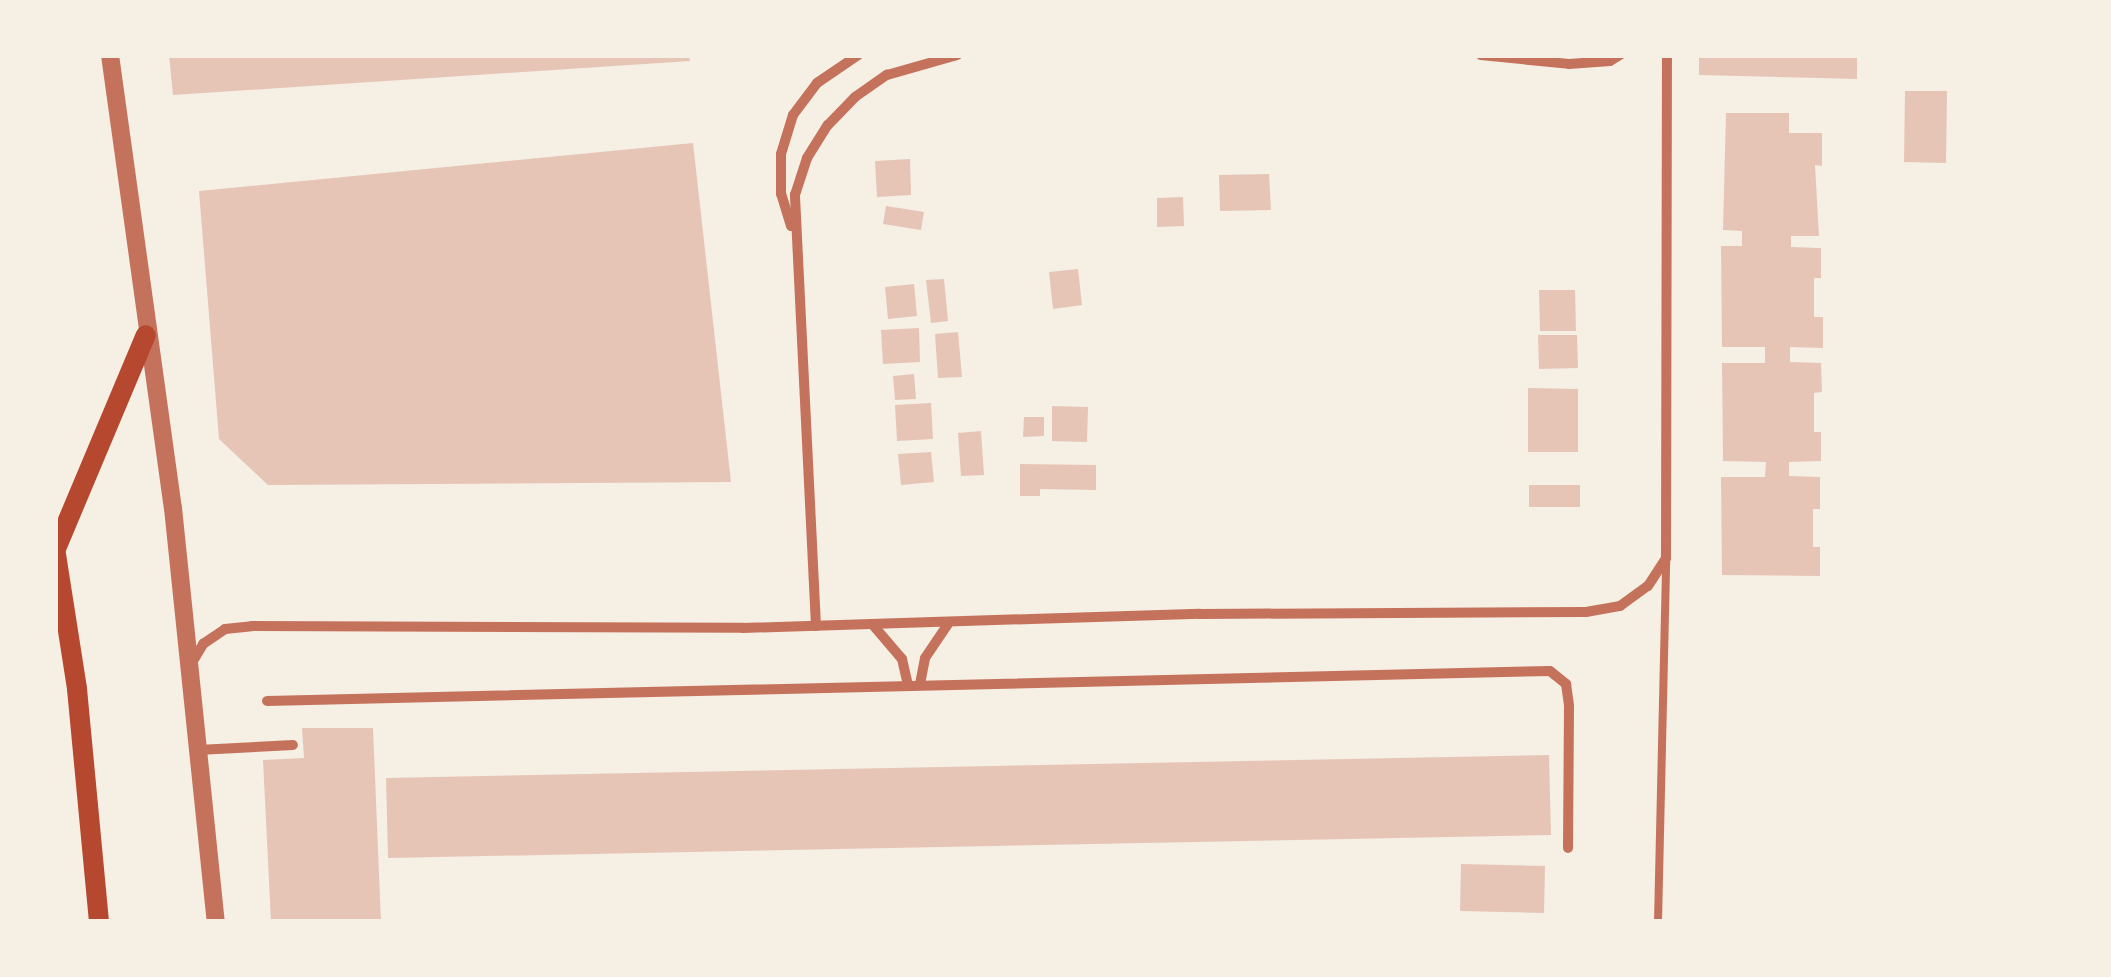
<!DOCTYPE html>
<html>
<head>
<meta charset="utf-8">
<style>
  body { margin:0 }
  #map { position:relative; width:2111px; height:977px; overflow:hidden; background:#f6efe4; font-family:"Source Sans 3",sans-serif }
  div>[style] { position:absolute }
  .building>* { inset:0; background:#e6c5b7 }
  .service>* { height:8px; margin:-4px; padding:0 4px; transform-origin:4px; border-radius:4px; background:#c5725c }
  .minor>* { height:10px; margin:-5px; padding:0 5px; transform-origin:5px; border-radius:5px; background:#c5725c }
  .tertiary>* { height:18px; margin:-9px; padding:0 9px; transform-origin:9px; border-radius:9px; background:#c5725c }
  .secondary>* { height:20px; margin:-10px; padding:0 10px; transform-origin:10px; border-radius:10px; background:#b5482f }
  span { translate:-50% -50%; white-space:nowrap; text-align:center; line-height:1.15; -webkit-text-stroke:10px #f6efe4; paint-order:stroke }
  .frame { position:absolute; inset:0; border:58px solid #f6efe4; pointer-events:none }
</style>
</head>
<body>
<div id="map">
  <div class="building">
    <div style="clip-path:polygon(169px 55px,689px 55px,690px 61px,173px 95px)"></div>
    <div style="clip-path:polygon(1699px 55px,1857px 55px,1857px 79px,1699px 75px)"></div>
    <div style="clip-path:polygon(1905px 91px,1947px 91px,1946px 163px,1904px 162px)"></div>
    <div style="clip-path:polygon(1726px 113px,1789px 113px,1789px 133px,1822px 133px,1822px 166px,1815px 165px,1819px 236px,1791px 236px,1791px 247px,1821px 248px,1821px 278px,1814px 278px,1814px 317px,1823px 317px,1823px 348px,1790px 347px,1790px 362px,1821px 363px,1822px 392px,1814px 393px,1814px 432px,1821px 432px,1821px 461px,1789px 462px,1789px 476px,1820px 477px,1820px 509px,1813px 509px,1813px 547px,1820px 547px,1820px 576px,1722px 575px,1721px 477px,1765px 477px,1766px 462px,1723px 461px,1722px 363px,1765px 363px,1765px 347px,1722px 347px,1721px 246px,1742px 246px,1742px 231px,1723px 230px)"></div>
    <div style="clip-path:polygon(693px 143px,731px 482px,268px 485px,219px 439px,199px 191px)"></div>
    <div style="clip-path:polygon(910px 159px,911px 195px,877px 197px,875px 161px)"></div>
    <div style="clip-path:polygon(1269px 174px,1271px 210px,1220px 211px,1219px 175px)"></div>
    <div style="clip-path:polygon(1183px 197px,1184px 226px,1157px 227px,1157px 198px)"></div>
    <div style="clip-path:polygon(886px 206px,924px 212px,921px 230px,883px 224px)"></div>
    <div style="clip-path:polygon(1078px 269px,1082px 305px,1053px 309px,1049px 272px)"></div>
    <div style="clip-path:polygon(944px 279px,948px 321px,931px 323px,926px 280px)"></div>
    <div style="clip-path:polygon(914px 284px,917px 316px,888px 319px,885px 287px)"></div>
    <div style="clip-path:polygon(1539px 290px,1575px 290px,1576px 331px,1540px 331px)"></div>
    <div style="clip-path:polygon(919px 328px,920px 362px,883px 364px,881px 330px)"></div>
    <div style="clip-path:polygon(958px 332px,962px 377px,938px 378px,935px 334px)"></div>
    <div style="clip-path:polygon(1538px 335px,1577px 335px,1578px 368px,1539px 369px)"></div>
    <div style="clip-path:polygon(914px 374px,916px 399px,895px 400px,893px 376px)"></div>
    <div style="clip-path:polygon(1528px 388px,1578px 389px,1578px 452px,1528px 452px)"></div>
    <div style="clip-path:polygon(931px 403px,933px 439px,897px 441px,895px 405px)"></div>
    <div style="clip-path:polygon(1052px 406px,1088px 407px,1087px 442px,1052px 441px)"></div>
    <div style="clip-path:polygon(1024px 417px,1044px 417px,1044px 436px,1023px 437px)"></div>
    <div style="clip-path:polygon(981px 431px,984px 475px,961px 476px,958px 433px)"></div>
    <div style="clip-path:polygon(931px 452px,934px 482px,901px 485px,898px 454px)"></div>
    <div style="clip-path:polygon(1020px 464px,1096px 465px,1096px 490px,1040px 489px,1040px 496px,1020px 496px)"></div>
    <div style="clip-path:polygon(1529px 485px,1580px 485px,1580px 507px,1529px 507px)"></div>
    <div style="clip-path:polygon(302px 728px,373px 728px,381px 922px,271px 922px,263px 760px,304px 758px)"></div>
    <div style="clip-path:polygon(1549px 755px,1551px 835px,388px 858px,386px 778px)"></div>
    <div style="clip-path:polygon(1461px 864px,1545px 866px,1544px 913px,1460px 911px)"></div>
  </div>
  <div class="service">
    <div style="left:1658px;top:922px;width:364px;rotate:-88.7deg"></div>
  </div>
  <div class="minor">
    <div style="left:1481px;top:55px;width:88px;rotate:5.8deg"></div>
    <div style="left:1569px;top:64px;width:41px;rotate:-4.2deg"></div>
    <div style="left:1610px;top:61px;width:12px;rotate:-31deg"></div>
    <div style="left:791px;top:226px;width:34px;rotate:-107deg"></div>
    <div style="left:781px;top:194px;width:40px;rotate:-90deg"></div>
    <div style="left:781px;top:154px;width:41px;rotate:-72.9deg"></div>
    <div style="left:793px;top:115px;width:40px;rotate:-53deg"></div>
    <div style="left:817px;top:83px;width:50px;rotate:-34.3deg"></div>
    <div style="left:873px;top:625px;width:45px;rotate:49.5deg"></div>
    <div style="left:902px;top:659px;width:27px;rotate:77deg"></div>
    <div style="left:816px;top:626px;width:432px;rotate:-92.8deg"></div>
    <div style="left:795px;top:195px;width:39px;rotate:-72deg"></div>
    <div style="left:807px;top:158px;width:39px;rotate:-58deg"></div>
    <div style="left:828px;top:125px;width:39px;rotate:-46deg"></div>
    <div style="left:855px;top:97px;width:39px;rotate:-35deg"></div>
    <div style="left:887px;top:75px;width:73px;rotate:-15.9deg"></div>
    <div style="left:190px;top:666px;width:26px;rotate:-59deg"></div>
    <div style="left:203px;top:644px;width:27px;rotate:-34deg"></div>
    <div style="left:225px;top:629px;width:27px;rotate:-6deg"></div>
    <div style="left:252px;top:626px;width:491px;rotate:0.2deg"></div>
    <div style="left:743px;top:628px;width:457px;rotate:-1.8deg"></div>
    <div style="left:1200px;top:614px;width:386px;rotate:-0.3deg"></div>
    <div style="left:1586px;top:612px;width:35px;rotate:-10deg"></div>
    <div style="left:1620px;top:606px;width:34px;rotate:-36deg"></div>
    <div style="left:1648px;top:586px;width:33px;rotate:-57deg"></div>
    <div style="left:1666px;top:558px;width:503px;rotate:-89.89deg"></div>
    <div style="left:920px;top:684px;width:26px;rotate:-79deg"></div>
    <div style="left:925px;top:658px;width:41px;rotate:-55.9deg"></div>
    <div style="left:267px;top:701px;width:1283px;rotate:-1.34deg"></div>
    <div style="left:1550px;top:671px;width:21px;rotate:39deg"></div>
    <div style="left:1566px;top:684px;width:22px;rotate:82deg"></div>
    <div style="left:1569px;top:706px;width:142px;rotate:90.4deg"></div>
    <div style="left:198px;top:750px;width:95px;rotate:-3deg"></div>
  </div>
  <div class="tertiary">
    <div style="left:110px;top:55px;width:457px;rotate:82.1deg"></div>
    <div style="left:173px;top:508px;width:416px;rotate:84.1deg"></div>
  </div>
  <div class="secondary">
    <div style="left:55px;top:548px;width:143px;rotate:81.1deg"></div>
    <div style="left:77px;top:689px;width:234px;rotate:84.6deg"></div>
    <div style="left:55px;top:551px;width:234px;rotate:-67.2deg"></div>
  </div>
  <div class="frame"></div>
</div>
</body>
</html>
